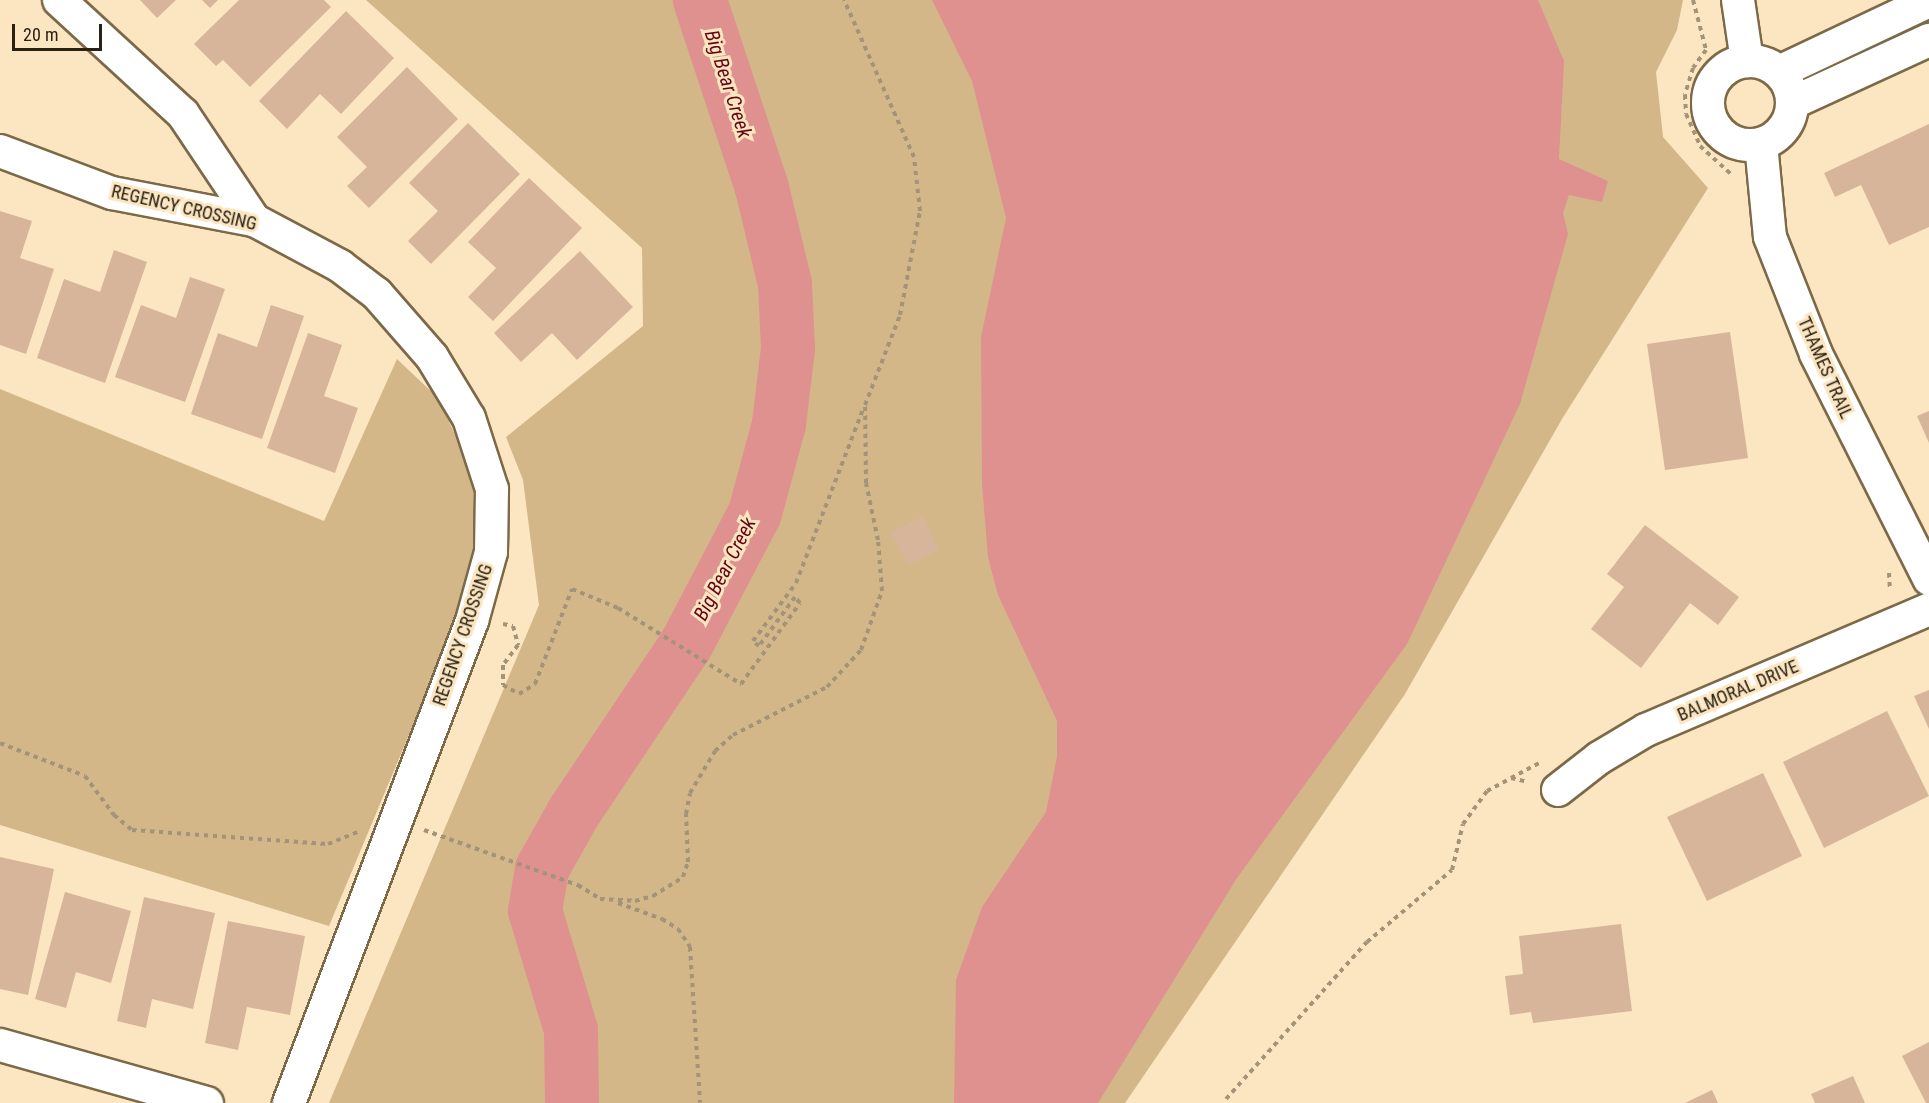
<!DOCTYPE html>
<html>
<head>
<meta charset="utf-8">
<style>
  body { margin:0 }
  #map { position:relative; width:1929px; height:1103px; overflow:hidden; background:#fce6c1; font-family:"Roboto Condensed",sans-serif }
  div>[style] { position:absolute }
  .green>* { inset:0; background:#d3b789 }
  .water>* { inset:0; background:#df9190 }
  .river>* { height:54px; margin:-27px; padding:0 27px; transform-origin:27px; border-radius:27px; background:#df9190 }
  .building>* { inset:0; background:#d7b59a }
  .path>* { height:4px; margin-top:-2px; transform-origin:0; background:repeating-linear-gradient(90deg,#a39378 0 4.5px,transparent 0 9px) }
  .roads { filter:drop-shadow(2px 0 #7c6948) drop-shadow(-2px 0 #7c6948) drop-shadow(0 2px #7c6948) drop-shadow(0 -2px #7c6948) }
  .street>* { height:32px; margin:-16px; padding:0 16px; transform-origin:16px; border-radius:16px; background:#fff }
  .street>.ring { margin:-16px; padding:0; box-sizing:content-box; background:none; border:32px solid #fff; border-radius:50% }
  span { translate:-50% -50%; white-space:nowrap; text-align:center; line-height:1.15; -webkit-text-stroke:6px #fce6c1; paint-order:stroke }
  .street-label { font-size:18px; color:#292113 }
  .water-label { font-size:20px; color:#640415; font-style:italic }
  .scale { position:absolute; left:12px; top:24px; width:90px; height:27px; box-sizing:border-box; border:3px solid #292113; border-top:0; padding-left:8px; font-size:18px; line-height:21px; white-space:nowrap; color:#292113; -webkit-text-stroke:4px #fce6c1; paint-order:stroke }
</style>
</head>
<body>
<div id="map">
  <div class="green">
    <div style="clip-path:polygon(366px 0,1683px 0,1677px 30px,1656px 72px,1663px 137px,1708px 188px,1562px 419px,1405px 694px,1125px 1103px,329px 1103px,539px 605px,523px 480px,506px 437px,643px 326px,642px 248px)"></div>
    <div style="clip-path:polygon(397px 359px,438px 398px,476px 480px,472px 584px,329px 926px,0 825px,0 389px,324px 521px)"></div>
  </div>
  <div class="water">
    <div style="clip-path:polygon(932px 0,1538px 0,1564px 61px,1559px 159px,1608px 181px,1602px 202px,1569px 195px,1563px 213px,1568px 234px,1520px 404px,1407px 644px,1237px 878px,1098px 1103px,954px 1103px,956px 980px,982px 907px,1046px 812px,1057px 756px,1057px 721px,998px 595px,988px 557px,982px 484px,981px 337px,1006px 218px,972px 81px)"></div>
  </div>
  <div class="river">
    <div style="left:572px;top:1103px;width:73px;rotate:-90.8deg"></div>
    <div style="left:571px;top:1030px;width:124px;rotate:-106.8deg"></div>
    <div style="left:535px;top:911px;width:43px;rotate:-80.5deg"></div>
    <div style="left:542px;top:869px;width:65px;rotate:-60.7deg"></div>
    <div style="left:574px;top:812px;width:201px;rotate:-56.2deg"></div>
    <div style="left:686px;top:645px;width:149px;rotate:-62.4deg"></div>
    <div style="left:755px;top:513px;width:92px;rotate:-74.9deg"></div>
    <div style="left:779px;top:424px;width:77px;rotate:-83.2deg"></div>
    <div style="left:788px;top:348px;width:64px;rotate:-92.7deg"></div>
    <div style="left:785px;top:284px;width:99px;rotate:-103.5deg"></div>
    <div style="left:762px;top:188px;width:198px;rotate:-108.3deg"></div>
  </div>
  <div class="building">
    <div style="clip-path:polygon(140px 0,176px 0,157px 18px)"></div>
    <div style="clip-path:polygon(202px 0,218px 0,210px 8px)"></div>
    <div style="clip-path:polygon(239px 0,324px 0,331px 7px,250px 87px,223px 60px,216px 66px,194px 44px)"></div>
    <div style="clip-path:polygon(346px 11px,394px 58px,341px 114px,320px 94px,287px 129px,259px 101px)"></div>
    <div style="clip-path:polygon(407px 67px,458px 119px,369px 208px,347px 186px,367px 167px,337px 137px)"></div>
    <div style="clip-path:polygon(468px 123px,520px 174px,431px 264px,408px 241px,438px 211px,409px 183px)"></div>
    <div style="clip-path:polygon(1929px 124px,1929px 227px,1889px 245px,1861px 185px,1835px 197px,1824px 173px)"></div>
    <div style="clip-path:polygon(529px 178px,582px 228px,493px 321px,468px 297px,496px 268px,468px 242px)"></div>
    <div style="clip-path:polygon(0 211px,32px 221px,20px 258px,54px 269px,26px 354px,0 345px)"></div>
    <div style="clip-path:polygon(114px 250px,147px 262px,105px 383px,37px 358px,64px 279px,100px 292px)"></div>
    <div style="clip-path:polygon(580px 251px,633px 307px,577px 360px,552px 333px,521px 362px,494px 333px)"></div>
    <div style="clip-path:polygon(190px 277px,225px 289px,185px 402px,115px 377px,141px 305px,176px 318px)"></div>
    <div style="clip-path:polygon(271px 305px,304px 316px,262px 439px,191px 414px,218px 333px,257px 347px)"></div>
    <div style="clip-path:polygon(1730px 332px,1748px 458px,1665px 470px,1647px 344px)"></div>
    <div style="clip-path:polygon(308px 333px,342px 345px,324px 396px,358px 408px,335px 473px,267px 448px)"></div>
    <div style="clip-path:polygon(1929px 411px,1929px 443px,1917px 416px)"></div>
    <div style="clip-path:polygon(923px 516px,939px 550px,908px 565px,891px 532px)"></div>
    <div style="clip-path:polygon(1645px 525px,1739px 597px,1718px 625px,1690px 603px,1641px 668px,1591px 629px,1624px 587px,1607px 574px)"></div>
    <div style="clip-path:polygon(1929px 690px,1929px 729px,1914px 696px)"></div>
    <div style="clip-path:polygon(1887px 711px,1929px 796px,1824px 848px,1783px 762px)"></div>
    <div style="clip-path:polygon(1763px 773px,1802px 856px,1707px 901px,1667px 817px)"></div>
    <div style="clip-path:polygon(0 857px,54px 869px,28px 995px,0 989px)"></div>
    <div style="clip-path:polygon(65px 892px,131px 911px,111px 983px,76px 972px,66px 1008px,35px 999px)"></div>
    <div style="clip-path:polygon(144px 897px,215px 913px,193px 1009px,152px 999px,146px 1028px,117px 1021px)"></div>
    <div style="clip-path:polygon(228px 921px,305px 936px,290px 1015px,247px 1007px,238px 1050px,205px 1043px)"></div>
    <div style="clip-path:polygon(1621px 924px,1632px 1011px,1533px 1023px,1531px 1012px,1510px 1015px,1505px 976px,1523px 974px,1519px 936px)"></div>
    <div style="clip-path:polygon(1929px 1042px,1929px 1103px,1926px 1103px,1902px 1056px)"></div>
    <div style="clip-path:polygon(1853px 1076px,1865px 1103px,1815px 1103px,1811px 1094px)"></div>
    <div style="clip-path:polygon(1712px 1090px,1718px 1103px,1685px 1103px)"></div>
  </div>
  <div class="path">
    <div style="left:1693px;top:0;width:52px;rotate:75.4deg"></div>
    <div style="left:1706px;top:50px;width:22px;rotate:126deg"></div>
    <div style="left:1693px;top:68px;width:28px;rotate:107deg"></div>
    <div style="left:1685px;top:95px;width:19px;rotate:87deg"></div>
    <div style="left:1686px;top:114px;width:35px;rotate:66deg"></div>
    <div style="left:1700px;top:146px;width:43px;rotate:42.2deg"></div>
    <div style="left:1889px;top:573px;width:18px;rotate:87deg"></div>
    <div style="left:503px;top:624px;width:10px;rotate:11deg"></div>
    <div style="left:513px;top:626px;width:20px;rotate:75deg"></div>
    <div style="left:518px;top:645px;width:25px;rotate:127deg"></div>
    <div style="left:503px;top:665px;width:20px;rotate:90deg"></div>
    <div style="left:503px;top:685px;width:18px;rotate:29deg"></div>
    <div style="left:519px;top:694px;width:19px;rotate:-32deg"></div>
    <div style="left:535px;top:684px;width:102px;rotate:-68.7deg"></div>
    <div style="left:572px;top:589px;width:50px;rotate:22.4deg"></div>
    <div style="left:618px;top:608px;width:145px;rotate:31.7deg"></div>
    <div style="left:741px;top:684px;width:100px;rotate:-53.9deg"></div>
    <div style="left:800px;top:603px;width:8px;rotate:-130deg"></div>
    <div style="left:795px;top:597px;width:61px;rotate:126.3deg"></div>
    <div style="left:759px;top:646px;width:8px;rotate:-140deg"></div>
    <div style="left:753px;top:641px;width:72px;rotate:-53.4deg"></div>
    <div style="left:796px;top:583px;width:186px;rotate:-68.9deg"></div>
    <div style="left:0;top:743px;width:91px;rotate:21.2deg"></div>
    <div style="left:85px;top:776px;width:49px;rotate:53.4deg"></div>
    <div style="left:114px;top:815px;width:23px;rotate:40deg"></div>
    <div style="left:132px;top:830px;width:196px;rotate:4.1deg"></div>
    <div style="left:328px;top:844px;width:32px;rotate:-22deg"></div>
    <div style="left:1511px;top:778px;width:32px;rotate:-28deg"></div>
    <div style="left:424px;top:830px;width:164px;rotate:19.7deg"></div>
    <div style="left:578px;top:885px;width:26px;rotate:32deg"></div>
    <div style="left:600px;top:899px;width:35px;rotate:3deg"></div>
    <div style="left:635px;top:901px;width:19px;rotate:-16deg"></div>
    <div style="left:653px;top:896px;width:36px;rotate:-32deg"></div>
    <div style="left:683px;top:877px;width:16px;rotate:-72deg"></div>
    <div style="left:688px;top:862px;width:48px;rotate:-92.4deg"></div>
    <div style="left:686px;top:814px;width:21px;rotate:-79deg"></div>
    <div style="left:690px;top:793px;width:49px;rotate:-59.2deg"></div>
    <div style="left:715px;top:751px;width:24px;rotate:-42deg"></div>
    <div style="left:733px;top:735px;width:106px;rotate:-27.1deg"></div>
    <div style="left:827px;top:687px;width:50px;rotate:-47.4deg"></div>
    <div style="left:861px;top:650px;width:63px;rotate:-70.4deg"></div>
    <div style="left:882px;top:591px;width:51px;rotate:-94.5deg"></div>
    <div style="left:878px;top:540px;width:58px;rotate:-101.9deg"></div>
    <div style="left:866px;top:483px;width:78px;rotate:-90.7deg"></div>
    <div style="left:865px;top:405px;width:97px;rotate:-68.7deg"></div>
    <div style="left:900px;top:315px;width:106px;rotate:-79.1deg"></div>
    <div style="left:920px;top:211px;width:54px;rotate:-96.3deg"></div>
    <div style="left:914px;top:157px;width:172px;rotate:-114deg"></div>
    <div style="left:618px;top:903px;width:47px;rotate:20deg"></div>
    <div style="left:662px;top:919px;width:19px;rotate:32deg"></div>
    <div style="left:678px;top:929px;width:22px;rotate:56deg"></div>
    <div style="left:690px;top:947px;width:156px;rotate:86.3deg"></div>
    <div style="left:1226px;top:1099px;width:211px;rotate:-48.1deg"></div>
    <div style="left:1367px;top:942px;width:111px;rotate:-40.3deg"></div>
    <div style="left:1452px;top:870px;width:47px;rotate:-76.6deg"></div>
    <div style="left:1463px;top:824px;width:41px;rotate:-54deg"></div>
    <div style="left:1487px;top:791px;width:27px;rotate:-28deg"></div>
    <div style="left:1511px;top:778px;width:17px;rotate:13deg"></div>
  </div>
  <div class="roads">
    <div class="street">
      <div style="left:59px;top:0;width:168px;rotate:42.6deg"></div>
      <div style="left:183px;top:114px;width:128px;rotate:56.2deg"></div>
      <div style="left:1738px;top:0;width:62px;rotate:81.6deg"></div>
      <div class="ring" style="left:1708px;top:61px;width:52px;height:52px"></div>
      <div style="left:1779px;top:72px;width:166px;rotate:-25.3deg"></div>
      <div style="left:1792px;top:103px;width:151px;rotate:-24.7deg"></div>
      <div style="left:1761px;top:144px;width:93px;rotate:84.5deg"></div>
      <div style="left:1770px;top:237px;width:126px;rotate:68.5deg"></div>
      <div style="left:1816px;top:354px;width:252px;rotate:63.3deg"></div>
      <div style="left:0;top:151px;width:120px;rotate:20.6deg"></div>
      <div style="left:112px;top:193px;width:145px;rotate:10.8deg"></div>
      <div style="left:254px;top:220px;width:98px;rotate:28.1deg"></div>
      <div style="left:340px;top:266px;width:46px;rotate:37.1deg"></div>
      <div style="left:377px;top:294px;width:84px;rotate:48.9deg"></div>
      <div style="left:432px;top:357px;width:71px;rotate:58.8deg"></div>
      <div style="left:469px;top:418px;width:75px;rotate:72.1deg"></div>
      <div style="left:492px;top:489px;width:63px;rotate:90.9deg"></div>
      <div style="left:491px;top:552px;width:72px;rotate:105.4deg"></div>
      <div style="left:472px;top:621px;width:516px;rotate:110.79deg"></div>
      <div style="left:1558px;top:790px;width:52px;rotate:-38deg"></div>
      <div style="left:1599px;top:758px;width:55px;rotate:-30.8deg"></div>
      <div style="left:1646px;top:730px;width:308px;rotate:-23.1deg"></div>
      <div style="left:0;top:1045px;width:215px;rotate:15.7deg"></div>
    </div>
  </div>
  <div class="street-label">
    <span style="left:184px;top:208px;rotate:13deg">REGENCY CROSSING</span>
    <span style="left:1825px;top:368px;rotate:66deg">THAMES TRAIL</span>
    <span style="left:463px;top:635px;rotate:-71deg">REGENCY CROSSING</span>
    <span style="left:1738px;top:691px;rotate:-23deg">BALMORAL DRIVE</span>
  </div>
  <div class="water-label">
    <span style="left:728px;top:84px;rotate:72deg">Big Bear Creek</span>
    <span style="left:725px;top:569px;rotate:-63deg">Big Bear Creek</span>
  </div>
  <div class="scale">20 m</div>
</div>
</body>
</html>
